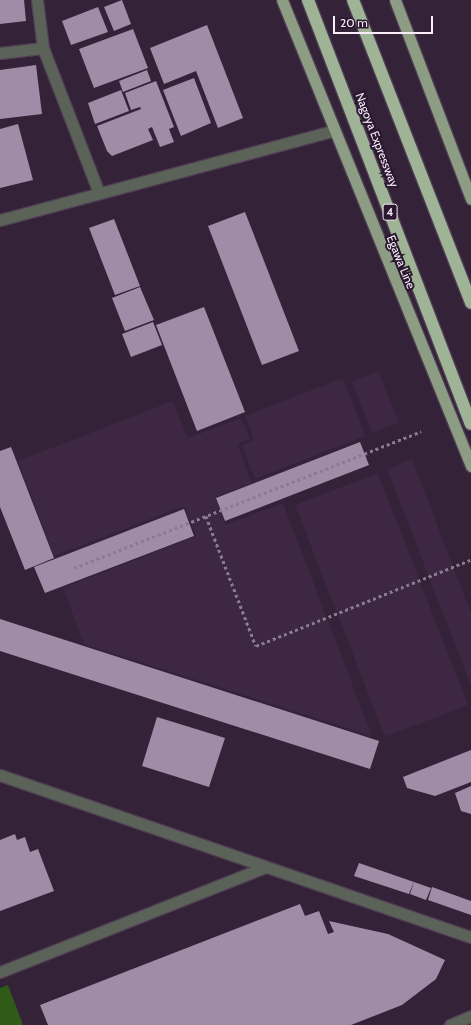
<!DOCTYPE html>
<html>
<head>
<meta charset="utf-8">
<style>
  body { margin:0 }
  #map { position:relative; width:471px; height:1025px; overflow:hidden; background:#332238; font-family:Cabin,sans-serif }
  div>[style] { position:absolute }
  .built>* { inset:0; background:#3d2743 }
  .green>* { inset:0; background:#2f5a17 }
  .building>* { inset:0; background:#a18ca7 }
  .path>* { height:2.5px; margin-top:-1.25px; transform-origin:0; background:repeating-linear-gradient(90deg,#8a7c8e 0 3px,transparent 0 6px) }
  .roads { filter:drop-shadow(1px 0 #4f3e53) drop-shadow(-1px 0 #4f3e53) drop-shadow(0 1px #4f3e53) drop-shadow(0 -1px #4f3e53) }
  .minor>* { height:11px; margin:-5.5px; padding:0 5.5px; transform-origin:5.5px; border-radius:5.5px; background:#5b6358 }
  .tertiary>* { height:11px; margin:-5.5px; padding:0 5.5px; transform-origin:5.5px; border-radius:5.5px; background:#5b6358 }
  .primary>* { height:11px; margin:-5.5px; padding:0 5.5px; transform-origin:5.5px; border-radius:5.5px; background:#8c9d84 }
  .motorway>* { height:12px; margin:-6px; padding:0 6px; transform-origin:6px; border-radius:6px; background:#9fb396 }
  span { translate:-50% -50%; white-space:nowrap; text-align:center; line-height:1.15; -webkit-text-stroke:4px #29182e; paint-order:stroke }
  .shield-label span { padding:1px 3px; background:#29182e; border:1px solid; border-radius:3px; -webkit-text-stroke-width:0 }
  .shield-label { font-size:11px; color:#f9edfc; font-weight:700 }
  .street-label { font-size:12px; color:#f9edfc }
  .scale { position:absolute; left:333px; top:16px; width:100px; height:18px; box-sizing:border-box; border:2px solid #f9edfc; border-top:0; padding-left:5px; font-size:12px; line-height:14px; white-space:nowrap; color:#f9edfc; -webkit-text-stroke:3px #29182e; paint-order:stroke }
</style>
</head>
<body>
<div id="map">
  <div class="built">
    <div style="clip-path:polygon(379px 371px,399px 423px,372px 433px,352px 382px)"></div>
    <div style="clip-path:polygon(343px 378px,365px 436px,255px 479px,242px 445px,254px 440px,245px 416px)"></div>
    <div style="clip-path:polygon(173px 401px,188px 438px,241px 418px,250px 439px,237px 444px,252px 483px,215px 497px,225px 525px,283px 503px,372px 736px,84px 644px,63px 588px,196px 536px,184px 506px,54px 556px,18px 461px)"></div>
    <div style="clip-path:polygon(412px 459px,471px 613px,471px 686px,387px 469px)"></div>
    <div style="clip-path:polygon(378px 473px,468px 705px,385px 737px,295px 505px)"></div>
  </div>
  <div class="green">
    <div style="clip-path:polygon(8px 985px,23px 1025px,0 1025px,0 988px)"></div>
  </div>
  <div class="building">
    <div style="clip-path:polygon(0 0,24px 0,26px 21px,0 24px)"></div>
    <div style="clip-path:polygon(122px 0,131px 24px,114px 31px,104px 7px)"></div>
    <div style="clip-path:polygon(98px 7px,108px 32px,71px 45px,62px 21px)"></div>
    <div style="clip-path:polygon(207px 25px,243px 118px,218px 128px,196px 71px,164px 84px,150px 48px)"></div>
    <div style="clip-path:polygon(133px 29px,148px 68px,94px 88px,79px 49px)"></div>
    <div style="clip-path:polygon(36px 65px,42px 114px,0 119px,0 70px)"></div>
    <div style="clip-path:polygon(147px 70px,151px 81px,123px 92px,119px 81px)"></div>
    <div style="clip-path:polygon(194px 78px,211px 123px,181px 136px,163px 90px)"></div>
    <div style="clip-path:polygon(156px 81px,174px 127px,169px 129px,174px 142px,160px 147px,152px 127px,148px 129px,153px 140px,112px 156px,107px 151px,97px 126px,141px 109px,140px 107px,131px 110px,125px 93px)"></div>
    <div style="clip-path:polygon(121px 90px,129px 111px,95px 124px,88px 103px)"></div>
    <div style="clip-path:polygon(18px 124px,33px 180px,0 188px,0 129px)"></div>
    <div style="clip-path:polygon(245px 212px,299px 351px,262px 365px,208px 226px)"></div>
    <div style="clip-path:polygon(114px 219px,140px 286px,115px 295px,89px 228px)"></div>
    <div style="clip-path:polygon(140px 287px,154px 320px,125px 331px,112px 298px)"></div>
    <div style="clip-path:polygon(204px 307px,245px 412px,197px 431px,156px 325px)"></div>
    <div style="clip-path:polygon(153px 322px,162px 345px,131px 357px,122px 334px)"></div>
    <div style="clip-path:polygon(360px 442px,369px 465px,225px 521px,216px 498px)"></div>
    <div style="clip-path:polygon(11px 447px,54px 558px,25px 570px,0 507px,0 451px)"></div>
    <div style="clip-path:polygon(184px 509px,194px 536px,45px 593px,34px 567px)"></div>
    <div style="clip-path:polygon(0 619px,379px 741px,370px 769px,0 651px)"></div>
    <div style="clip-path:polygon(157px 717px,225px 738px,209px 787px,142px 766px)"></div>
    <div style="clip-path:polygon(471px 750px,471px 782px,435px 796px,407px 788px,403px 777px)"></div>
    <div style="clip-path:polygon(471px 786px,471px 814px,461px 811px,455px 793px)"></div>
    <div style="clip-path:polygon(15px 834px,17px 840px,25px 837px,30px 852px,38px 849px,54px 891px,0 911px,0 840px)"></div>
    <div style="clip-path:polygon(359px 863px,414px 882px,409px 894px,354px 876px)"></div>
    <div style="clip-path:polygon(414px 882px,431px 888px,426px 900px,410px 894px)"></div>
    <div style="clip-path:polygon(432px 887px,471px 901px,471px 915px,428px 900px)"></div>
    <div style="clip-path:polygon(300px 904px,305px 916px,319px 911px,328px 934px,334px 932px,329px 921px,388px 934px,445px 960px,436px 979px,402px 1005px,351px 1025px,48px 1025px,40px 1005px)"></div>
  </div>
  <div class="path">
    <div style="left:206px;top:516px;width:139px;rotate:69deg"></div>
    <div style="left:256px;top:646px;width:231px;rotate:-21.9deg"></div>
    <div style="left:74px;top:568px;width:373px;rotate:-21.5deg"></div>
  </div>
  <div class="roads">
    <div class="minor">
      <div style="left:37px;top:0;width:48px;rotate:82.9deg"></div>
      <div style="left:43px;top:48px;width:155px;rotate:68.9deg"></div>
      <div style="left:0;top:53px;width:43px;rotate:-6.6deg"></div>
      <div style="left:0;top:775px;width:498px;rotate:19deg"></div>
      <div style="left:0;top:972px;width:285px;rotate:-21.6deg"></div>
      <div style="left:450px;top:1025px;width:23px;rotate:-23deg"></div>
    </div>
    <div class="tertiary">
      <div style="left:0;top:220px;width:345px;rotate:-15deg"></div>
    </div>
    <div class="primary">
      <div style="left:282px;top:0;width:503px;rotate:67.92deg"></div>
      <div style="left:395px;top:0;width:213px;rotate:69.1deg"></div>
    </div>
    <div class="motorway">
      <div style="left:308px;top:0;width:454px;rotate:69deg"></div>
      <div style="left:353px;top:0;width:325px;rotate:68.7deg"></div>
    </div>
  </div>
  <div class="shield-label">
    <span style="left:390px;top:212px">4</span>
  </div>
  <div class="street-label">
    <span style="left:377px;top:140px;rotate:69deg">Nagoya Expressway</span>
    <span style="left:401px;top:262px;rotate:68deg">Egawa Line</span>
  </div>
  <div class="scale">20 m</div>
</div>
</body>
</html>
